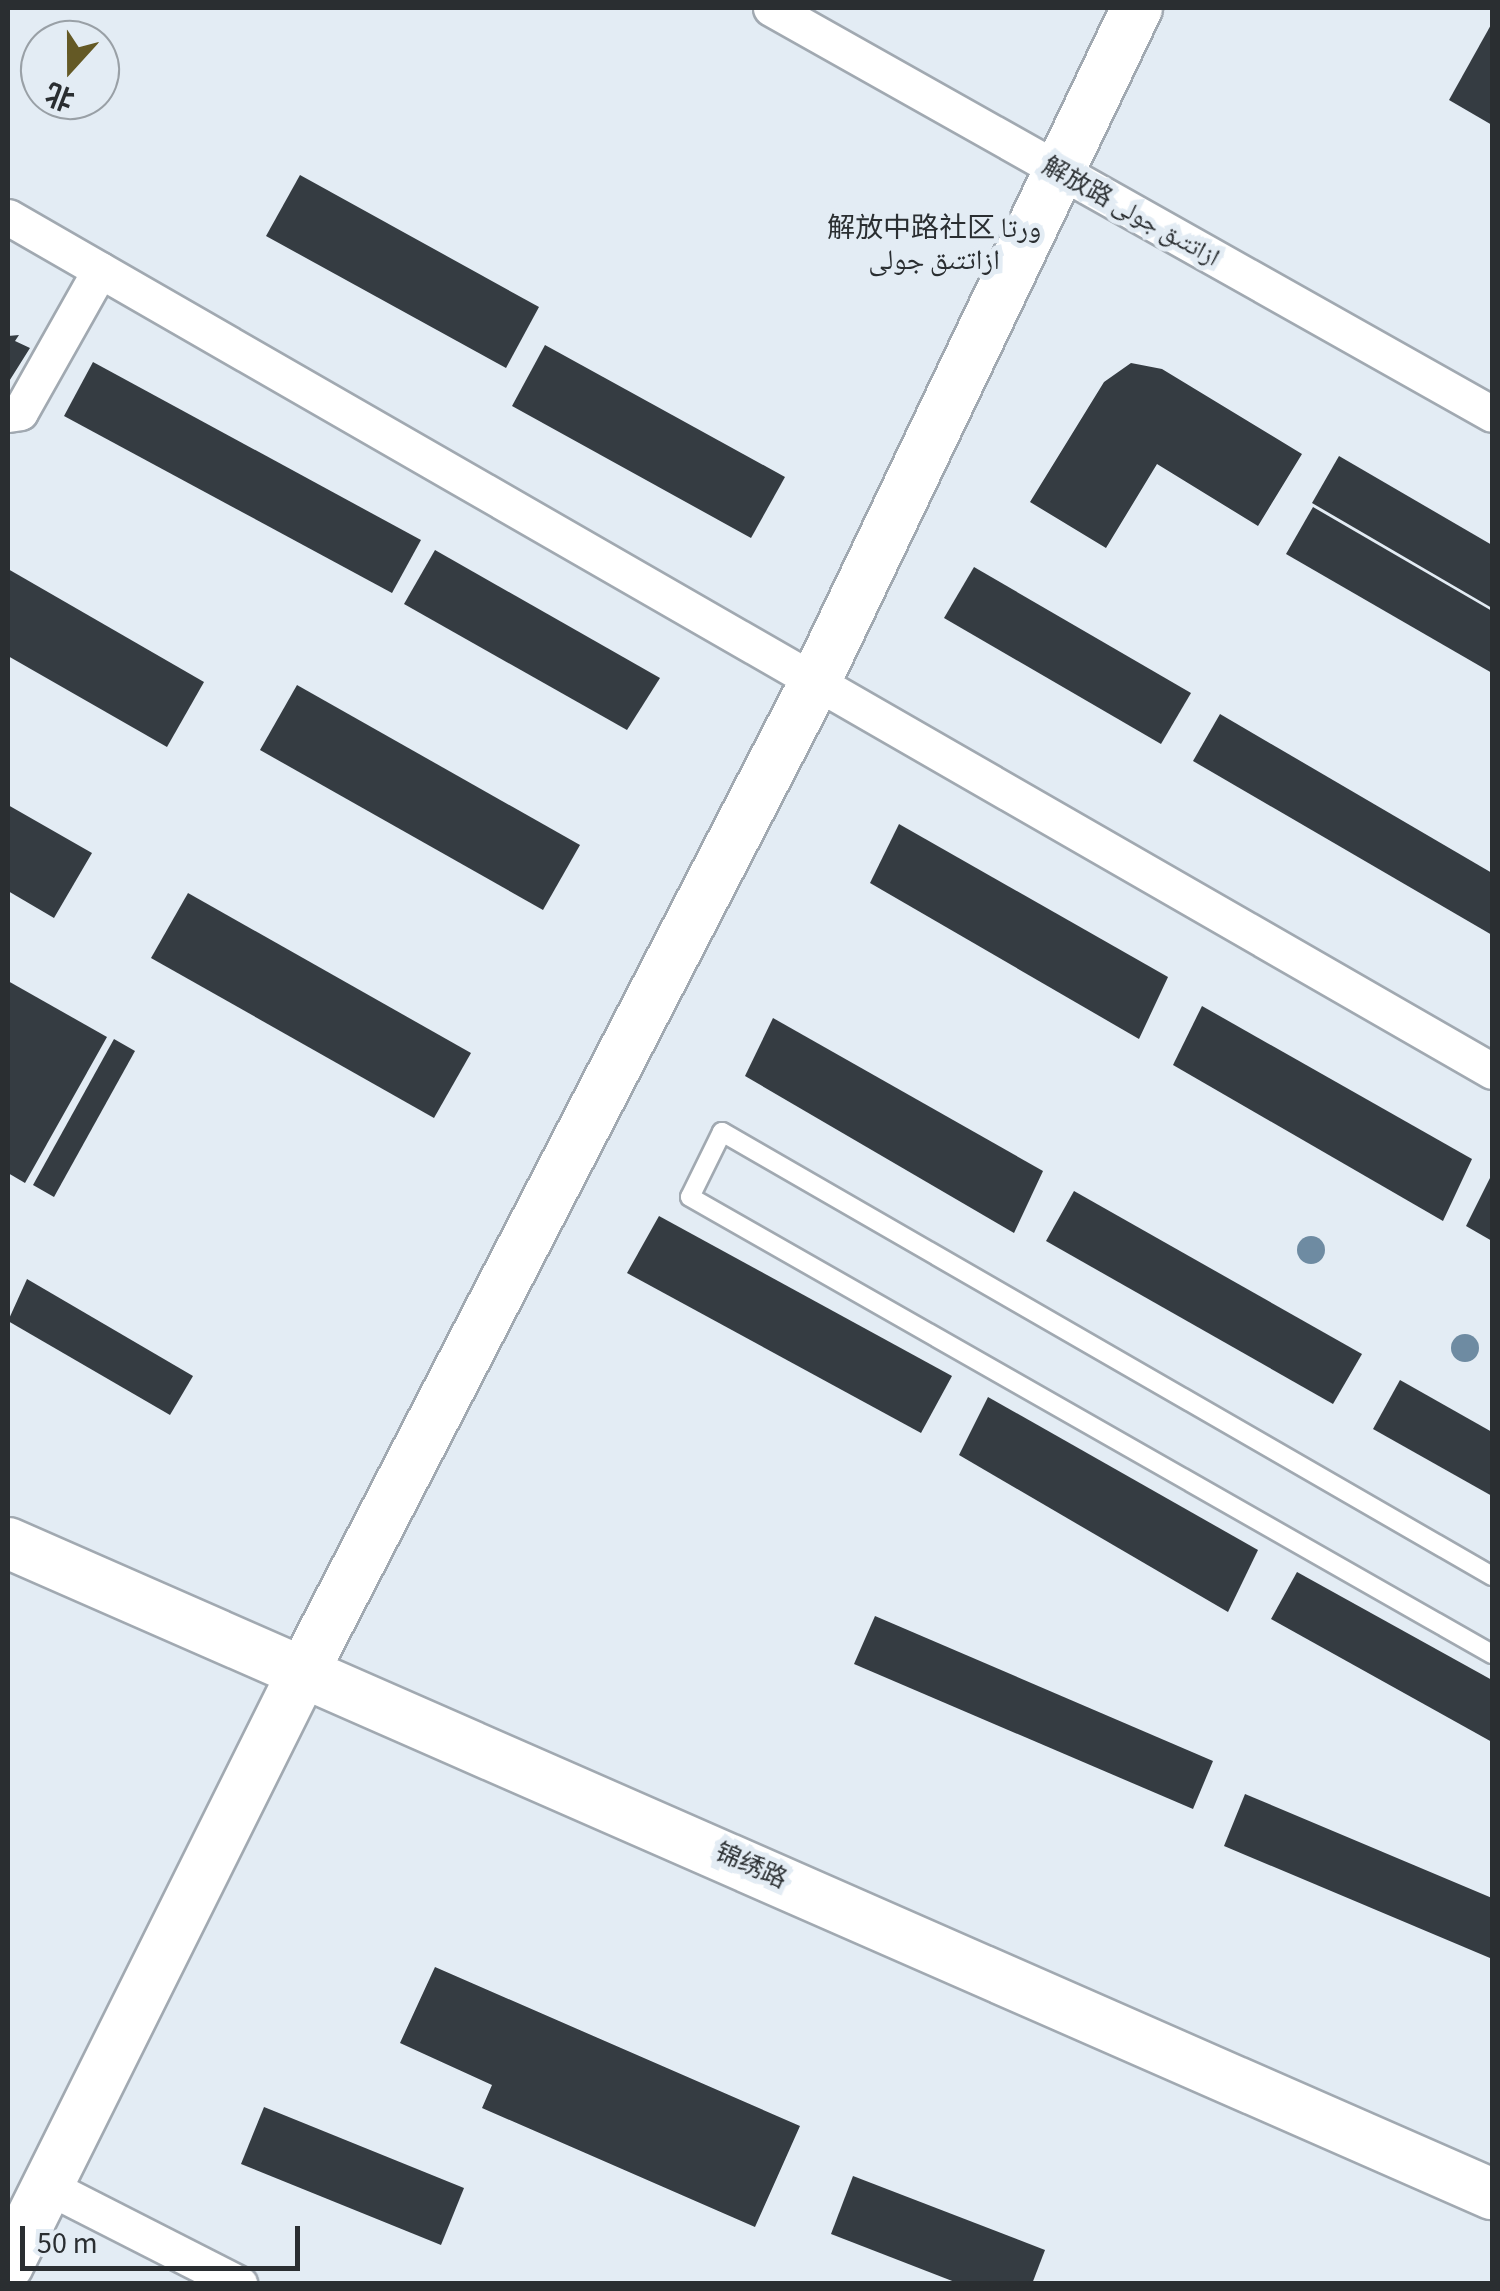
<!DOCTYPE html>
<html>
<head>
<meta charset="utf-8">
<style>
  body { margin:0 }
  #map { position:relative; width:1500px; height:2291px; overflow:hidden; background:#e3ecf4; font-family:"Source Sans 3","Noto Naskh Arabic","Noto Sans SC",sans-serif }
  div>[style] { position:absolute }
  .building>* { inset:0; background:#353c42 }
  .roads { filter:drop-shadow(2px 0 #a1a9b1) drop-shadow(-2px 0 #a1a9b1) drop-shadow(0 2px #a1a9b1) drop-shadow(0 -2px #a1a9b1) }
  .lane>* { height:18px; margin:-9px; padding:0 9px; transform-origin:9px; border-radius:9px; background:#fff }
  .street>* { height:35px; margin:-17.5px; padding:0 17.5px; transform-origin:17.5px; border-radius:17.5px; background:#fff }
  .secondary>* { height:50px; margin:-25px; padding:0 25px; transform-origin:25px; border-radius:25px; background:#fff }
  .trees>* { width:28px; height:28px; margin:-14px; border-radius:50%; background:#6e8ba2 }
  span { translate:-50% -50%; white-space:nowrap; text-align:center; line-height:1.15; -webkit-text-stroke:10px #e3ecf4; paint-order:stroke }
  .street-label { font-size:25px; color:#2a2e31 }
  .neighbourhood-label { font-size:28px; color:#2a2e31 }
  .frame { position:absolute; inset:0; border:10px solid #2a2e31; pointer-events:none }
  .north { position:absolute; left:20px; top:20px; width:100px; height:100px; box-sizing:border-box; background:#e3ecf4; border:2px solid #99a0a6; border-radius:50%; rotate:201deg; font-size:28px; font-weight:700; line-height:40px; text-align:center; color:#2a2e31 }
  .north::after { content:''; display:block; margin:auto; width:35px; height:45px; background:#645925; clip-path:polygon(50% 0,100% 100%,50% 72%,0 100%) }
  .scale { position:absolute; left:20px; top:2226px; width:280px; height:45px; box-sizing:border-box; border:5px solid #2a2e31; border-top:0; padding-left:12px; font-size:30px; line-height:35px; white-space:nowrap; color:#2a2e31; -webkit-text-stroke:8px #e3ecf4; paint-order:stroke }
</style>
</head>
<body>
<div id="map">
  <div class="building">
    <div style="clip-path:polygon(1492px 23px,1492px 125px,1449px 100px)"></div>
    <div style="clip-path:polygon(300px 175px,539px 307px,506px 368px,266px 236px)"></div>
    <div style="clip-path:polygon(19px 335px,15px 341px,30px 348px,8px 383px,8px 336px)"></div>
    <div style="clip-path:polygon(545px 345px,785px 477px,751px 538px,512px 406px)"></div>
    <div style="clip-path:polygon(93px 362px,421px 540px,392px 593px,64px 416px)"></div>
    <div style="clip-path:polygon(1131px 363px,1162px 369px,1302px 454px,1258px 526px,1157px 464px,1106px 548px,1030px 502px,1104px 382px)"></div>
    <div style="clip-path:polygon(1339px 456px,1492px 545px,1492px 608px,1312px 503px)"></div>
    <div style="clip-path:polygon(1313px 507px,1492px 611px,1492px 673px,1286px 554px)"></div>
    <div style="clip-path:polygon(435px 550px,660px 678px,627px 730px,404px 604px)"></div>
    <div style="clip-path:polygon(974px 567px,1191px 693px,1161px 744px,944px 618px)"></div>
    <div style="clip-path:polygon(8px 569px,204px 682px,167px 747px,8px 656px)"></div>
    <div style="clip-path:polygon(297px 685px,580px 845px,543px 910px,260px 750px)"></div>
    <div style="clip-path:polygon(1220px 714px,1492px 873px,1492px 935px,1193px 761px)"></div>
    <div style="clip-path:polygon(8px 805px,92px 853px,54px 918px,8px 891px)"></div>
    <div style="clip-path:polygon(899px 824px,1168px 977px,1139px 1039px,870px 883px)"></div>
    <div style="clip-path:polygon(188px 893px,471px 1053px,434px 1118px,151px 958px)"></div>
    <div style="clip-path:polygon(8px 981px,107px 1037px,25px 1183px,8px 1173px)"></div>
    <div style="clip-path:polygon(1202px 1006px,1472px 1159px,1443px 1221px,1173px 1065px)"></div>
    <div style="clip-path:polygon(773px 1018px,1043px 1171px,1014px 1233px,745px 1076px)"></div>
    <div style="clip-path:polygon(114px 1039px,135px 1051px,54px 1197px,33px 1185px)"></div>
    <div style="clip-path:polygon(1492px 1174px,1492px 1241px,1466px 1226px)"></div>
    <div style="clip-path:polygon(1074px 1191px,1362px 1354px,1333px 1404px,1046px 1241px)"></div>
    <div style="clip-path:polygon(659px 1216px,952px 1376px,921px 1433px,627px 1273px)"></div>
    <div style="clip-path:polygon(27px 1279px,193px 1376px,170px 1415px,8px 1321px)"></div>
    <div style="clip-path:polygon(1400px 1380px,1492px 1432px,1492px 1496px,1373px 1429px)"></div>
    <div style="clip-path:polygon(988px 1397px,1258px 1550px,1228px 1612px,959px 1455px)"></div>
    <div style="clip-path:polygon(1297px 1572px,1492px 1680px,1492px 1742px,1271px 1619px)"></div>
    <div style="clip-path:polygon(875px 1616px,1213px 1761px,1193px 1809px,854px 1664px)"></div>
    <div style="clip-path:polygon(1245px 1794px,1492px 1898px,1490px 1958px,1224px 1846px)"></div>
    <div style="clip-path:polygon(435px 1967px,800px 2126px,755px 2227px,482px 2108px,492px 2085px,400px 2043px)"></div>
    <div style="clip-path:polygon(264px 2107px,464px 2188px,441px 2245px,241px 2164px)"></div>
    <div style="clip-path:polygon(853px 2176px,1045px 2250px,1032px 2284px,960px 2284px,831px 2234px)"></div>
  </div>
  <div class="roads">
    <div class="lane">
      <div style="left:1492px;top:1576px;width:889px;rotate:-150.03deg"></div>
      <div style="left:722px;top:1132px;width:72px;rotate:116.2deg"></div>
      <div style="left:690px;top:1197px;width:923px;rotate:29.68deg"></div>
    </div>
    <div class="street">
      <div style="left:771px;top:8px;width:827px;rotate:29.38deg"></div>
      <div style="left:8px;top:217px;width:1712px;rotate:29.92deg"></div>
      <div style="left:8px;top:414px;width:12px;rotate:-9deg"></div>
      <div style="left:20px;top:412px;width:163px;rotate:-60.6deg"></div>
      <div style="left:47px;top:2186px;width:216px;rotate:27deg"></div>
    </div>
    <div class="secondary">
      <div style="left:8px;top:1543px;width:1621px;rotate:23.69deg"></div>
      <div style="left:8px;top:2265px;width:667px;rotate:-63.55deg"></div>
      <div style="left:305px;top:1668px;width:1112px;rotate:-62.65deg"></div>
      <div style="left:816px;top:680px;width:745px;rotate:-64.47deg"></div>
    </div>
  </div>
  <div class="trees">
    <div style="left:1311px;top:1250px"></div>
    <div style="left:1465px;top:1348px"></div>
  </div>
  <div class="street-label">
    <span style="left:1131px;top:212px;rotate:29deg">解放路 ازاتتىق جولى</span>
    <span style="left:751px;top:1866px;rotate:24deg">锦绣路</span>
  </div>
  <div class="neighbourhood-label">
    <span style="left:934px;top:244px">解放中路社区 ورتا<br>ازاتتىق جولى</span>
  </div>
  <div class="frame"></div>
  <div class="north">北</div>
  <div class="scale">50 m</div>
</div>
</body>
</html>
